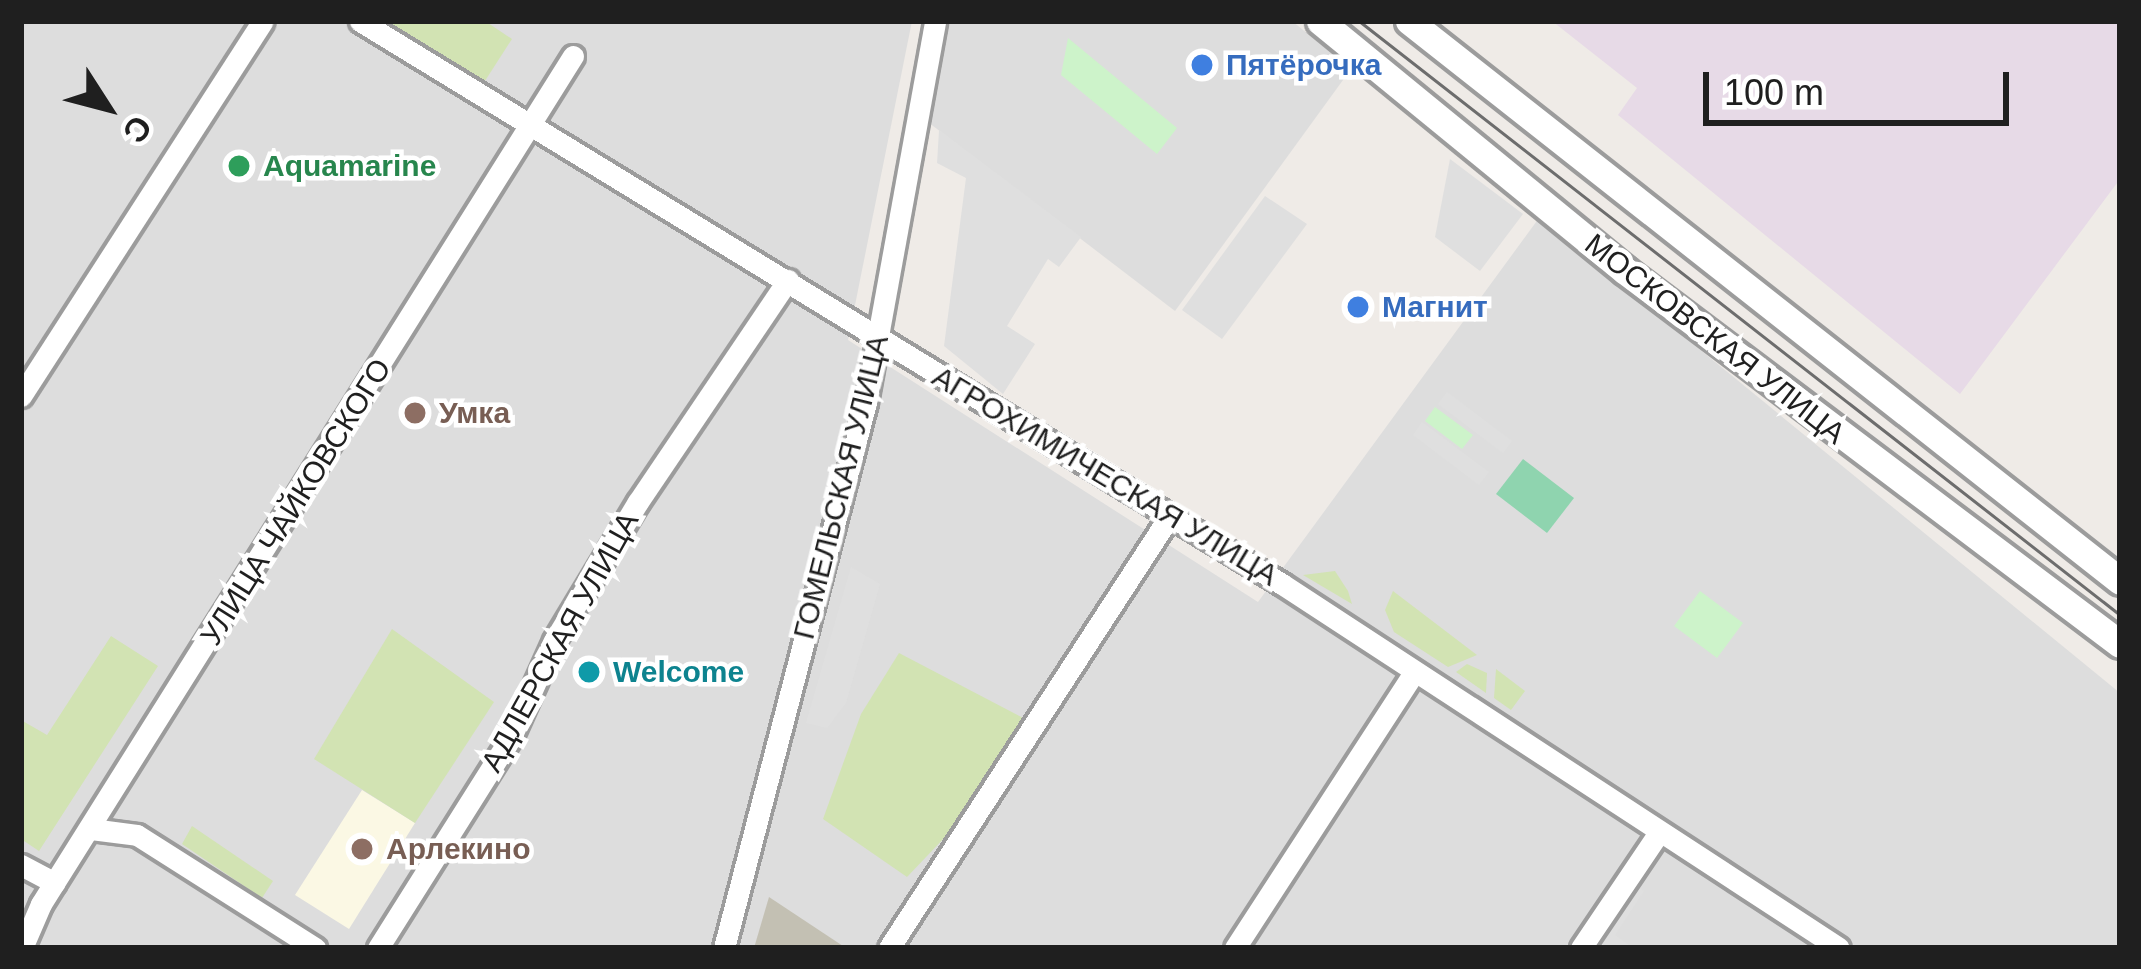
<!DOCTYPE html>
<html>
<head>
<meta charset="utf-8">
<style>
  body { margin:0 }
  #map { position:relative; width:2141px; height:969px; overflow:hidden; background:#efebe7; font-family:Arial,sans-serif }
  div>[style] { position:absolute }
  .residential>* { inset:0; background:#ddd }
  .industrial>* { inset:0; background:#e7dae7 }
  .education>* { inset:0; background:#fbf8e4 }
  .construction>* { inset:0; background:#c3c0b3 }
  .grass>* { inset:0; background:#d2e3b3 }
  .park>* { inset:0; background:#cdf3ca }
  .pitch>* { inset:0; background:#8fd4af }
  .parking>* { inset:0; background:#dfdfdf }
  .roads { filter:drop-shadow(3px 0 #9c9c9c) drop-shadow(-3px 0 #9c9c9c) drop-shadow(0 3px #9c9c9c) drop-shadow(0 -3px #9c9c9c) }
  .minor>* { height:21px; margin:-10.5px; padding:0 10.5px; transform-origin:10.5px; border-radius:10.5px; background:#fff }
  .tertiary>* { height:27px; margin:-13.5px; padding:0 13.5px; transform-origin:13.5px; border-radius:13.5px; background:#fff }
  .tram>* { height:3px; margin:-1.5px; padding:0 1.5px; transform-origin:1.5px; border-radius:1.5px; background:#6d6d6d }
  .dots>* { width:33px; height:33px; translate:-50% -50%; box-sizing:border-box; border:6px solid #fff; border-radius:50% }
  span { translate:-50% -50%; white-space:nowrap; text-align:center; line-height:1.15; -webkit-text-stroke:9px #fff; paint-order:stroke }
  .shop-label { font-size:30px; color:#366cbe; font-weight:700 }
  .left { translate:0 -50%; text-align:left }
  .leisure-label { font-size:30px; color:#27864d; font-weight:700 }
  .street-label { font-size:30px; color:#1f1f1f }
  .education-label { font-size:30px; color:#785e54; font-weight:700 }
  .culture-label { font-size:30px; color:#0d838f; font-weight:700 }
  .frame { position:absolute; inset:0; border:24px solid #1f1f1f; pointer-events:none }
  .north { position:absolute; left:48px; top:48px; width:120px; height:120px; -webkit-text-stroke:9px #fff; paint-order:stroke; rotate:126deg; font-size:33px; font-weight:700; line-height:48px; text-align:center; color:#1f1f1f }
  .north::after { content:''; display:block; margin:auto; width:42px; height:54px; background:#1f1f1f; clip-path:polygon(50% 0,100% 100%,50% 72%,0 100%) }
  .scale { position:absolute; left:1703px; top:72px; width:306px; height:54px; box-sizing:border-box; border:6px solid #1f1f1f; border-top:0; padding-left:15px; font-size:36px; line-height:42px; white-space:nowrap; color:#1f1f1f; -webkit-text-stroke:9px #fff; paint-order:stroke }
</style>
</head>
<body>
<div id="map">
  <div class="residential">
    <div style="clip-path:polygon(21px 21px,912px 21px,848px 340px,1258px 602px,1539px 218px,2120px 693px,2120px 948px,21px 948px)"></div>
    <div style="clip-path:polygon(942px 21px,1292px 21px,1351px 69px,1175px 311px,924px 119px)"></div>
  </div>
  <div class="industrial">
    <div style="clip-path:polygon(1552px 21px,2120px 21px,2120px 179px,1960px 394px,1618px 115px,1637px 88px)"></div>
  </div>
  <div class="education">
    <div style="clip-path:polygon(362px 790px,415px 823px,349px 929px,295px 895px)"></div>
  </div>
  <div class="construction">
    <div style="clip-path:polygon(769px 897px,846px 948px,754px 948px)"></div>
  </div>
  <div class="grass">
    <div style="clip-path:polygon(383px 21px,485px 21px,512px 39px,483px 84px)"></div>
    <div style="clip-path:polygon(1335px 571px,1348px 591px,1352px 604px,1303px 575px)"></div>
    <div style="clip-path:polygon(1393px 591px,1477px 655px,1448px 667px,1394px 632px,1385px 610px)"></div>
    <div style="clip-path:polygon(392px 629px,494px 702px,415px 823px,314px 759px)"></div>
    <div style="clip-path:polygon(111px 636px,158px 666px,39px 851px,21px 839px,21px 720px,47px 735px)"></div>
    <div style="clip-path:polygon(899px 653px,1027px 720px,968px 813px,907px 877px,823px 819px,861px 714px)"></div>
    <div style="clip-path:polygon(1467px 664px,1487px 673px,1486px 693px,1456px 672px)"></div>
    <div style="clip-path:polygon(1496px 669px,1525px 691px,1511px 710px,1494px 698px)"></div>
    <div style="clip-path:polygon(192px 826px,273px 881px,262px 898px,182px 844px)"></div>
  </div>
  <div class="park">
    <div style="clip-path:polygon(1068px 38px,1177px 128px,1157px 154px,1061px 75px)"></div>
    <div style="clip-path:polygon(1435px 407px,1473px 435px,1462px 449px,1425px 421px)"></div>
    <div style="clip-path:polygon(1700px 591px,1743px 623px,1717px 658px,1674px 626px)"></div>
  </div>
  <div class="pitch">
    <div style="clip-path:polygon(1523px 459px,1574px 498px,1547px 533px,1496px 494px)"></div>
  </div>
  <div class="parking">
    <div style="clip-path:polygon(939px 130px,1081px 237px,1059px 267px,1048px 259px,1007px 326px,1035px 344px,1003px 394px,944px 346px,966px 178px,937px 163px)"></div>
    <div style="clip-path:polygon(1450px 159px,1523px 214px,1480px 271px,1435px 237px)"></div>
    <div style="clip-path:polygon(1265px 196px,1307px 224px,1222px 339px,1182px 310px)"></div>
    <div style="clip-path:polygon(1447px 392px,1512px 441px,1503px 453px,1438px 404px)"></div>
    <div style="clip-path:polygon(1422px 422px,1489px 472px,1479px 485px,1413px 435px)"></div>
    <div style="clip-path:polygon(851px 567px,880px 584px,846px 703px,827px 728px,806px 723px)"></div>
    <div style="clip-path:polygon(1631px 883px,1644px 891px,1615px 935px,1633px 948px,1589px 948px)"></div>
  </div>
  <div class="roads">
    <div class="minor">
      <div style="left:360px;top:21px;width:1080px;rotate:31.41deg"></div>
      <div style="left:1282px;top:584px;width:665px;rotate:33.16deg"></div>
      <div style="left:21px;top:396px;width:446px;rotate:-57.2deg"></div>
      <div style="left:91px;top:829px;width:46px;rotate:7.4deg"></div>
      <div style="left:137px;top:835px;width:211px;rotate:32.4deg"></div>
      <div style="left:21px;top:865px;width:38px;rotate:28deg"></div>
      <div style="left:22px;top:948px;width:48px;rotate:-66.6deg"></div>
      <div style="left:41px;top:904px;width:1001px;rotate:-57.9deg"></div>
      <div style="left:378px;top:948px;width:252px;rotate:-57.8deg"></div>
      <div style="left:512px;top:735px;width:103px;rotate:-65.9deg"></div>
      <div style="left:554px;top:641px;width:162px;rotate:-58.9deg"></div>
      <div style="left:638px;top:502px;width:268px;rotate:-56deg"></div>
      <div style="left:724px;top:948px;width:564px;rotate:-75.42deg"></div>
      <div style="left:866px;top:402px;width:387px;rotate:-79.7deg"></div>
      <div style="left:889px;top:948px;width:514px;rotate:-56.99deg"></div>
      <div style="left:1235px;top:948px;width:325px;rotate:-57deg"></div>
      <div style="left:1581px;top:948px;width:138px;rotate:-56deg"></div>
    </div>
    <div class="tertiary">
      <div style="left:1320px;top:21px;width:393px;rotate:39.3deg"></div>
      <div style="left:1624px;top:270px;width:621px;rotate:37.02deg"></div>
      <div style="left:1409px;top:21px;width:905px;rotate:38.22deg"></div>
    </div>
  </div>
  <div class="tram">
    <div style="left:1359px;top:21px;width:965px;rotate:37.97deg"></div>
  </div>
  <div class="dots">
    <div style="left:1202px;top:65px;background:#3f7fe0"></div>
    <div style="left:239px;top:166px;background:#2e9e5b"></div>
    <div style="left:1358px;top:307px;background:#3f7fe0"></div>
    <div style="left:415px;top:413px;background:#8d6e63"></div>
    <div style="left:589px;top:672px;background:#0f9aa8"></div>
    <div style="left:362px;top:849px;background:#8d6e63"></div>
  </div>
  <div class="shop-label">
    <span class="left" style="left:1226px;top:65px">Пятёрочка</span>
    <span class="left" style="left:1382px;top:307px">Магнит</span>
  </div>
  <div class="leisure-label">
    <span class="left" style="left:263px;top:166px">Aquamarine</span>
  </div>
  <div class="street-label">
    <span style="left:1715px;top:339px;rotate:38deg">МОСКОВСКАЯ УЛИЦА</span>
    <span style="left:1105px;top:476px;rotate:31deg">АГРОХИМИЧЕСКАЯ УЛИЦА</span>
    <span style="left:841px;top:487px;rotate:-76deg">ГОМЕЛЬСКАЯ УЛИЦА</span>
    <span style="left:296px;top:502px;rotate:-58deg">УЛИЦА ЧАЙКОВСКОГО</span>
    <span style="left:560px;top:642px;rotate:-61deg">АДЛЕРСКАЯ УЛИЦА</span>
  </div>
  <div class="education-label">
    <span class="left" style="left:439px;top:413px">Умка</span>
    <span class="left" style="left:386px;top:849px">Арлекино</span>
  </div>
  <div class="culture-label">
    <span class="left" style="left:613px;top:672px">Welcome</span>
  </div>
  <div class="frame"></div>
  <div class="north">С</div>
  <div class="scale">100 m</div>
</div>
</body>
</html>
